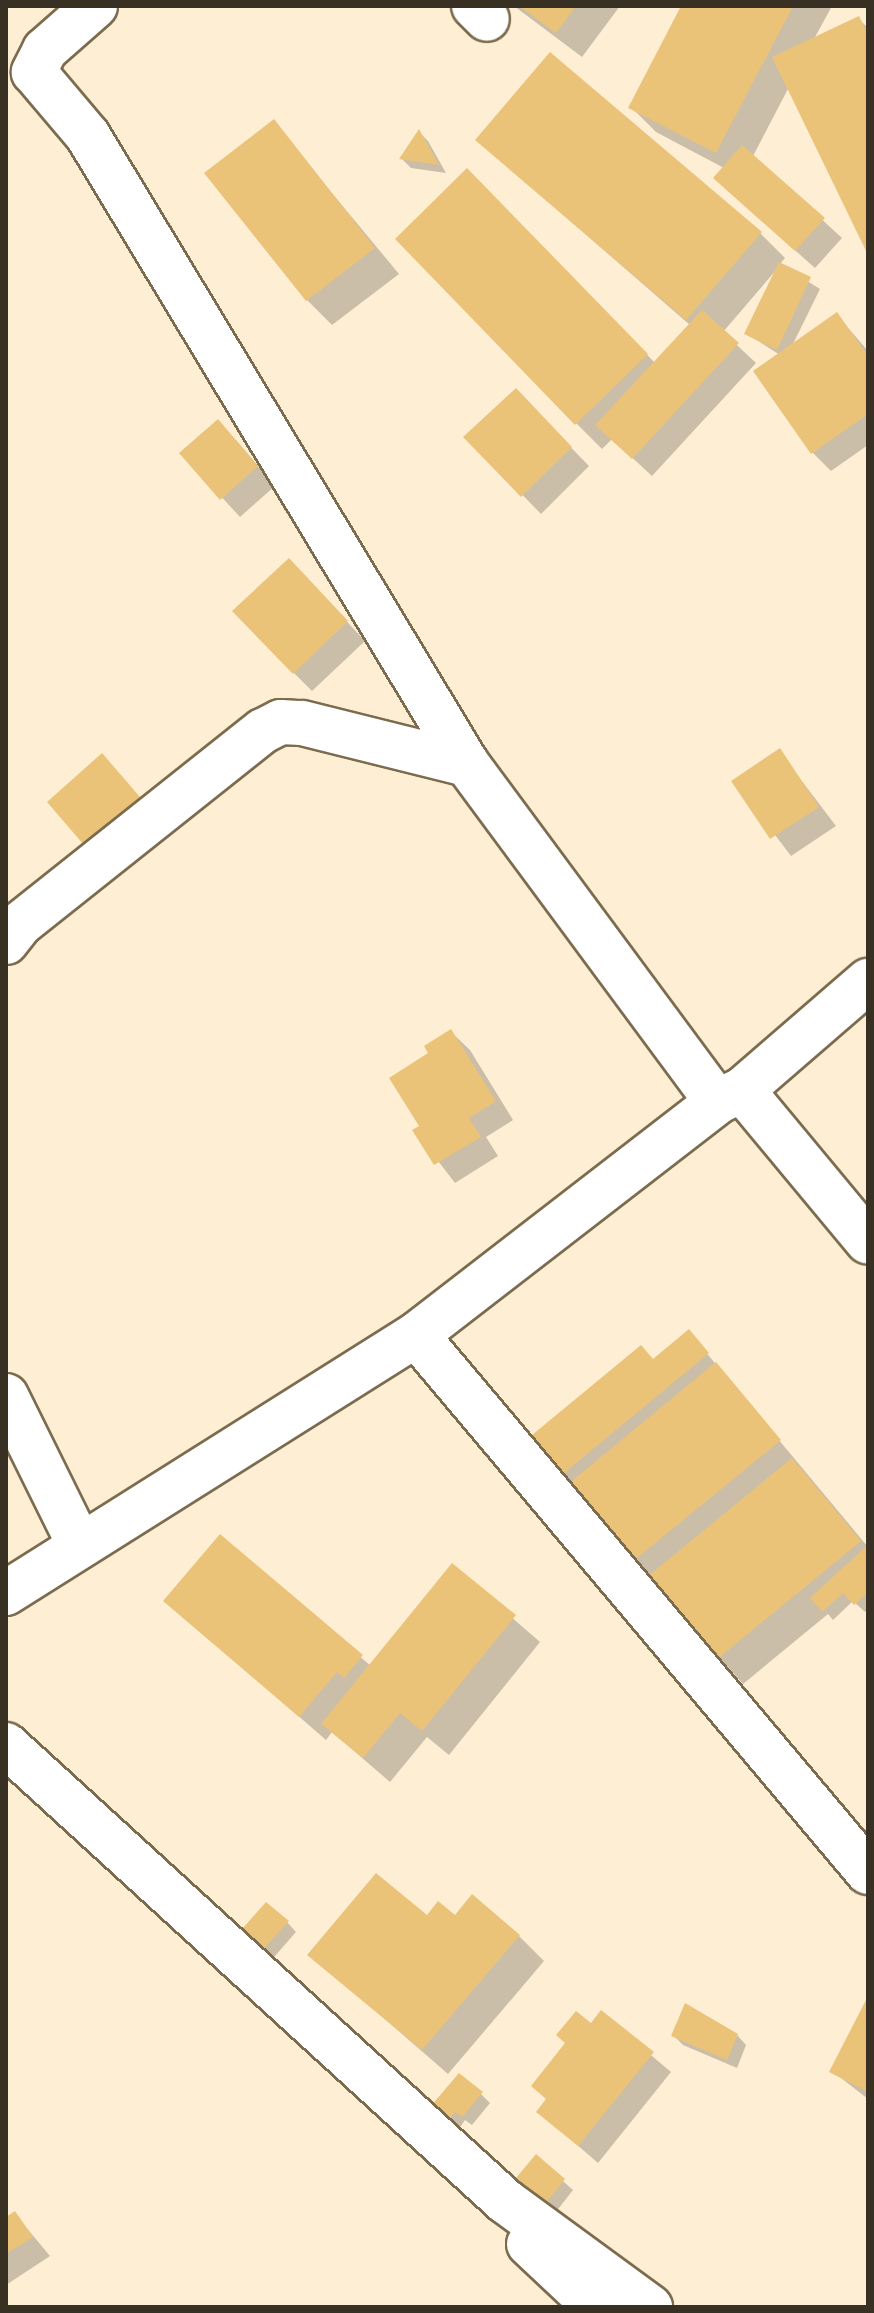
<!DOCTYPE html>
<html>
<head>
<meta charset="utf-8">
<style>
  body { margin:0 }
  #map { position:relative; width:874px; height:2313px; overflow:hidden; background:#fdeed4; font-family:"Libre Baskerville",serif }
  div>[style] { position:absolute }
  .shadow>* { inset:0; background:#0003 }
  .building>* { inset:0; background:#eac379 }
  .roads { filter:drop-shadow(2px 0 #7c6c4f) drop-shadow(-2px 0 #7c6c4f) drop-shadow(0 2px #7c6c4f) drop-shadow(0 -2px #7c6c4f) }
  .minor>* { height:44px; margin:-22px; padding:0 22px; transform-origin:22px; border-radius:22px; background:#fff }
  span { translate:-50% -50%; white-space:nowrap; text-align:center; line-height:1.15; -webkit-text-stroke:8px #fff; paint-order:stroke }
  .frame { position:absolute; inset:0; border:8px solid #373023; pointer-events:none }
</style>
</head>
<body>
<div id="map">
  <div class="shadow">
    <div style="clip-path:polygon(514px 6px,620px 6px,582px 57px)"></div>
    <div style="clip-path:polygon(684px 6px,832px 6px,814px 39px,858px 18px,868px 28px,868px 250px,789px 87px,753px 156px,842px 238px,815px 268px,734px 196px,724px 168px,656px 132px,631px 107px)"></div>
    <div style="clip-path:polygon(273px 122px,399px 274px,332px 325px,307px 300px)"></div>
    <div style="clip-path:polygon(419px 132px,428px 141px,446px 173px,411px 168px,402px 159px)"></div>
    <div style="clip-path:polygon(477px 140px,760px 233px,785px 258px,780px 264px,820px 289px,792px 346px,837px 315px,868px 351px,868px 445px,831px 471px,812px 452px,780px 355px,747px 334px,777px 269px,723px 332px,756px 363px,652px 476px,612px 439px,602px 449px,576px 423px,493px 196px,655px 363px,690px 325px)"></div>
    <div style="clip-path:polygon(516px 391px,589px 466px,541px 514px,466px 437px)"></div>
    <div style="clip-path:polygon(236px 440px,275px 486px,240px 517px,181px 453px)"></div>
    <div style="clip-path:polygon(307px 579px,365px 641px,312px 691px,294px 673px)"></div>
    <div style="clip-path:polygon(779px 751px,836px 826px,791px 856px,734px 781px)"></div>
    <div style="clip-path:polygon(451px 1032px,470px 1050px,513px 1120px,486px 1137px,498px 1156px,455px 1183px,415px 1131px,422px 1126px,431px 1053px)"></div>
    <div style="clip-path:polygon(689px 1332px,868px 1547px,868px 1609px,865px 1612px,853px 1601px,833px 1620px,828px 1614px,743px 1684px,560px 1477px,653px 1360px)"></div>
    <div style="clip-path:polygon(220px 1537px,371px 1666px,452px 1566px,540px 1642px,449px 1755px,427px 1737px,390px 1782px,332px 1732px,326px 1740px,166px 1601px)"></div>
    <div style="clip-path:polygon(427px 1918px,456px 1918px,519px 1936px,544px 1961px,448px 2074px,310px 1954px)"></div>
    <div style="clip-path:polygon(287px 1922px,296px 1932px,268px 1964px,247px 1946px)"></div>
    <div style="clip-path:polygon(868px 2000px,868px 2099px,832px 2071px)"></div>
    <div style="clip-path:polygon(601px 2013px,671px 2072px,598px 2163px,539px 2112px)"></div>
    <div style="clip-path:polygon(673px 2035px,737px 2035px,746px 2045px,737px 2068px,683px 2045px)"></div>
    <div style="clip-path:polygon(481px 2094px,490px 2103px,472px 2125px,465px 2120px,458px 2130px,442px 2116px)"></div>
    <div style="clip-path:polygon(536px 2157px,573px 2190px,552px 2217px,523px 2193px)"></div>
    <div style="clip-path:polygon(15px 2214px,50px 2256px,6px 2285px,6px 2220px)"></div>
  </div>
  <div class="building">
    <div style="clip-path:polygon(519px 6px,576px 6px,556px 33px)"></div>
    <div style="clip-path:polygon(681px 6px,793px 6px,716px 153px,628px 108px)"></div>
    <div style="clip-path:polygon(859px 16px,868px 35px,868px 255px,772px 57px)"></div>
    <div style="clip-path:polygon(550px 52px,762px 232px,686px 320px,475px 140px)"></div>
    <div style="clip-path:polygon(274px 119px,375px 248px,306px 301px,204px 173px)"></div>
    <div style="clip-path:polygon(419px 129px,439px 165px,399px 159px)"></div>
    <div style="clip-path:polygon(742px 145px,825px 218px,795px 251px,713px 178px)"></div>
    <div style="clip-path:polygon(467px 168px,648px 354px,575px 425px,395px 239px)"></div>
    <div style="clip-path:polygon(779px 262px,811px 277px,777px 350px,744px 334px)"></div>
    <div style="clip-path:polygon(702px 310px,739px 343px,632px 459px,595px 425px)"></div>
    <div style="clip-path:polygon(837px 312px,868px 356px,868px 414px,811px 454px,753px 371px)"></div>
    <div style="clip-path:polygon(516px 388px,572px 447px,521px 497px,463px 437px)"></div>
    <div style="clip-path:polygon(218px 419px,258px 466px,220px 500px,179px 453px)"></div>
    <div style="clip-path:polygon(289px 558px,348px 621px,293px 674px,232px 611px)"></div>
    <div style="clip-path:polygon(780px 748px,819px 807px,770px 839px,731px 781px)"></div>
    <div style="clip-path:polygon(102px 753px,146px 804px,90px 852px,47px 802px)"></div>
    <div style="clip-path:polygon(451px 1029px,496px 1101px,469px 1118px,481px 1137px,434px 1165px,412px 1130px,419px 1126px,389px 1078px,428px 1053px,424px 1046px)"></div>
    <div style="clip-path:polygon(689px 1329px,709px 1353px,558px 1478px,526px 1440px,641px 1345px,653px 1359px)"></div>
    <div style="clip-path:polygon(716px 1362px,781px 1440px,632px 1562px,567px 1485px)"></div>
    <div style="clip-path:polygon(792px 1458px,861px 1541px,716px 1660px,647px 1577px)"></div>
    <div style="clip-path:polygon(220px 1534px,363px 1655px,344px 1678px,337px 1672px,299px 1717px,163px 1601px)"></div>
    <div style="clip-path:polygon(868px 1545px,868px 1592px,854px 1605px,843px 1593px,822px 1612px,810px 1598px)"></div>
    <div style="clip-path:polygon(452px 1563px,516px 1615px,422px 1731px,400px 1713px,363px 1758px,321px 1724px)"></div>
    <div style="clip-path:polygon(376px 1873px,427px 1915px,438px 1901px,455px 1915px,472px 1894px,520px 1935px,422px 2050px,307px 1955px)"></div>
    <div style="clip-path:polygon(266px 1902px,289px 1921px,257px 1956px,235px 1937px)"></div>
    <div style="clip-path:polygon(868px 1996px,868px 2092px,829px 2072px)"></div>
    <div style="clip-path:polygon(685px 2003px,738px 2034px,727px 2060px,671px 2036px)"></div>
    <div style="clip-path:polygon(601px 2010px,654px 2052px,578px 2146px,536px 2112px,546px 2099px,531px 2086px,565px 2043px,556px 2035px,576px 2011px,591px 2023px)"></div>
    <div style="clip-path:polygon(459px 2073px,483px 2092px,462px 2117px,455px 2112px,447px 2122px,430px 2107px)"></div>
    <div style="clip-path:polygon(536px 2154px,565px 2179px,541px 2209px,511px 2184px)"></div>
    <div style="clip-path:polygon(15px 2211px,33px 2237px,6px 2254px,6px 2217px)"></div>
  </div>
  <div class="roads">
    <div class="minor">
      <div style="left:95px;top:6px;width:67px;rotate:138.7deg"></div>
      <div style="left:45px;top:50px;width:25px;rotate:117deg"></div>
      <div style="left:34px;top:72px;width:84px;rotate:49.8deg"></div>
      <div style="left:88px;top:136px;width:734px;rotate:58.89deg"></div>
      <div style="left:467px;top:764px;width:420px;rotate:53.5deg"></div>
      <div style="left:474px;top:6px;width:18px;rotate:45deg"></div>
      <div style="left:6px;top:942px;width:23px;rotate:-52deg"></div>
      <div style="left:20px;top:924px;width:310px;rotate:-38.5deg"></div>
      <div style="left:263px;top:731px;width:20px;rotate:-27deg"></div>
      <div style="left:281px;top:722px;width:21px;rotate:3deg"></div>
      <div style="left:302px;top:723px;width:170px;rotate:14deg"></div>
      <div style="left:742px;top:1090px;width:197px;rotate:50.3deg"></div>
      <div style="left:416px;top:1335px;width:702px;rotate:49.91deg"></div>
      <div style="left:6px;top:1396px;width:167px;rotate:63.7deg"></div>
      <div style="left:6px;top:1593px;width:484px;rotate:-32.2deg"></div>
      <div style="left:416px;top:1335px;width:381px;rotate:-37.7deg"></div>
      <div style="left:717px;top:1102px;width:28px;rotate:-26deg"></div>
      <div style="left:742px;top:1090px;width:167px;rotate:-40.9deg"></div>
      <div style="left:6px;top:1745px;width:676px;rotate:42.42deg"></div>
      <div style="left:505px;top:2201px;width:180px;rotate:36.2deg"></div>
      <div style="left:529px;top:2244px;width:92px;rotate:43.2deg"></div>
    </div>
  </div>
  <div class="frame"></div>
</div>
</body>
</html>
